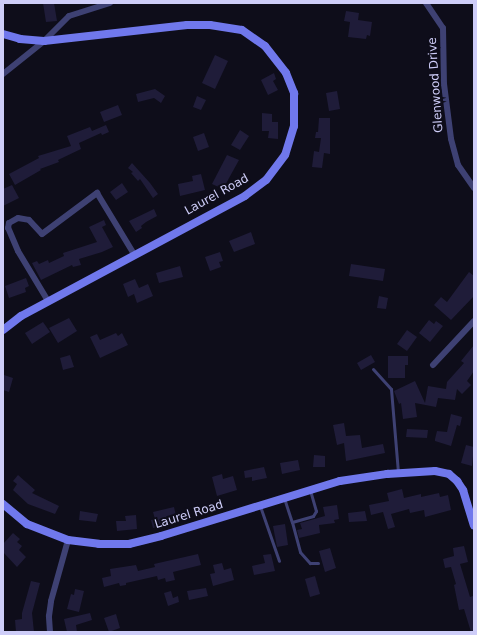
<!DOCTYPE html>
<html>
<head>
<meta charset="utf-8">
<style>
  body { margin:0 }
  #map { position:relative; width:477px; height:635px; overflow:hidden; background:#0e0d1a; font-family:"DejaVu Sans",sans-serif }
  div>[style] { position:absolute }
  .building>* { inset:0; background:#1f1c39 }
  .lane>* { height:3px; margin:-1.5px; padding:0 1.5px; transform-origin:1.5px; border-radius:1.5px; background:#3e4173 }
  .street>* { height:6px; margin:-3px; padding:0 3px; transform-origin:3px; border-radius:3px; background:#3e4173 }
  .secondary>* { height:8px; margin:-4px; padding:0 4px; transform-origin:4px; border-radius:4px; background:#7078ec }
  span { translate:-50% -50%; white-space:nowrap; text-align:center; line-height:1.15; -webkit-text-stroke:4px #0e0d1a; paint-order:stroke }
  .street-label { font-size:12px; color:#cecdf8 }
  .frame { position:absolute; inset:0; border:4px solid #cecdf8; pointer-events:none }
</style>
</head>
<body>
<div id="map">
  <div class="building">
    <div style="clip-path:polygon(43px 3px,54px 3px,57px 21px,46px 22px)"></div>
    <div style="clip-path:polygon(346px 11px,359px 13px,358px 20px,372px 22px,370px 36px,367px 35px,366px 39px,348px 37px,350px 22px,344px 21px)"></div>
    <div style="clip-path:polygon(215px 55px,228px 61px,215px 89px,202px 83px)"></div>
    <div style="clip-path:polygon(274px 73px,276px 79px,273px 81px,278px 90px,268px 95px,261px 80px)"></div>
    <div style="clip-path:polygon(155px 89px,165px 96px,161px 103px,154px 98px,138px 102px,136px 94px)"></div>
    <div style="clip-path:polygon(337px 91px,340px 109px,329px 111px,326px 93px)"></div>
    <div style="clip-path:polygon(197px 96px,206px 100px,201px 110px,193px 107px)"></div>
    <div style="clip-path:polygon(118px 105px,122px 115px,104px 122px,100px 112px)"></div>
    <div style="clip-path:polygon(262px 113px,272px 114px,272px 122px,278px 122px,278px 139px,268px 138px,269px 131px,262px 131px)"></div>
    <div style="clip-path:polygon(319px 118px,330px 118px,330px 154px,324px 153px,322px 168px,312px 167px,314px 151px,319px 152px,321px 138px,315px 138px,316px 132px,318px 132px)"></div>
    <div style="clip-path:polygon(106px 125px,109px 132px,102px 135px,101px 133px,79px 143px,81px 149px,58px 160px,59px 162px,40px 169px,41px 170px,15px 185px,9px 174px,39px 158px,38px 156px,71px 146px,67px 136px,90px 127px,92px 131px)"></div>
    <div style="clip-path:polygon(240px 130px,249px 136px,240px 150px,231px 145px)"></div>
    <div style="clip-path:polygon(204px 133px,209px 147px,198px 151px,193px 137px)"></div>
    <div style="clip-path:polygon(227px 155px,239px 160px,223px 189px,212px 184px)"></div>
    <div style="clip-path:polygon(132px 163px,150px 183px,158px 194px,153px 198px,140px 179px,138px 181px,131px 173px,133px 172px,128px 168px)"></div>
    <div style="clip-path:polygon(201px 174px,205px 190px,180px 196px,178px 184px,193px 181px,192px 176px)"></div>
    <div style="clip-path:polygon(122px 183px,128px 192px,116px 200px,110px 192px)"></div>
    <div style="clip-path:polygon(12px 185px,19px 198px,3px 206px,3px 189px)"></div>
    <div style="clip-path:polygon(154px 209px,157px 216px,146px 222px,141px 226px,142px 228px,136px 232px,129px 221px)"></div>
    <div style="clip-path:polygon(104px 220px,106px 225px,102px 227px,113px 247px,102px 252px,79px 259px,81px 265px,73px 267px,72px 265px,41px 280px,32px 263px,37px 261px,39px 264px,48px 260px,49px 263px,64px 256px,63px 253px,97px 242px,89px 227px)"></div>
    <div style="clip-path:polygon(251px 232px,255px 244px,234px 252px,229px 241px)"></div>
    <div style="clip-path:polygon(220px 252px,223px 261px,219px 262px,221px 267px,210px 271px,205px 257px)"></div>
    <div style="clip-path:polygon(351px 264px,385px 269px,383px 281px,349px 276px)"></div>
    <div style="clip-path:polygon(180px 266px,183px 277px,159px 283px,156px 273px)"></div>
    <div style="clip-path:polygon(469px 272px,474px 276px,474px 296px,451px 320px,434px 305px,441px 297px,447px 302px)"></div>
    <div style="clip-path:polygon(26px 278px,29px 286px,25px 288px,26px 292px,9px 298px,5px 286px)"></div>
    <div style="clip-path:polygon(135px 279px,139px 288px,148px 284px,153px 296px,137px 303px,134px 294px,128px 297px,123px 284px)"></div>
    <div style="clip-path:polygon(379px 296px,388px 298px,386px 309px,377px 308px)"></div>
    <div style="clip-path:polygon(69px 318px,77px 331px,58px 343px,49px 328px)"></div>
    <div style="clip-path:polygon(429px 320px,434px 324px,436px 321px,443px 326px,430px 342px,419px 333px)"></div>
    <div style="clip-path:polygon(43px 322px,50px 332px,32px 344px,25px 333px)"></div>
    <div style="clip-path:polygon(407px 330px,417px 337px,407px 351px,397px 344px)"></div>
    <div style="clip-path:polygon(116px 333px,118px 336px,122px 333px,128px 345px,100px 358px,90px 337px,97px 334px,100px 340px)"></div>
    <div style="clip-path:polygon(474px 345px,474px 371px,467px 381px,471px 385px,462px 394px,457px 389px,455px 400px,438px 398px,436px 407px,415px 403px,417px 417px,403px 419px,401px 403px,399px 404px,394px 391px,415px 381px,425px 403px,428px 386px,446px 389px,447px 382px,464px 363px,461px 361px)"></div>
    <div style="clip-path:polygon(70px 355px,74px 367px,63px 370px,60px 358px)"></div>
    <div style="clip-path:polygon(371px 355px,375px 362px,361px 370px,357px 363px)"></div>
    <div style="clip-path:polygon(388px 356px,408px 356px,408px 365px,405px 365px,405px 378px,388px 378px)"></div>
    <div style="clip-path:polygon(4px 375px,13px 378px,9px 392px,3px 390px)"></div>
    <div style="clip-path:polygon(451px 414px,462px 417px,460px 426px,457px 425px,451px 446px,435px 441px,435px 439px,437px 431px,447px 432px)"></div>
    <div style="clip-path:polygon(344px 423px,346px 436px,360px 435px,362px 448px,383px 444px,385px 453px,346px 461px,344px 443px,337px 445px,333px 425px)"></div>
    <div style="clip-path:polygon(407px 429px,428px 430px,427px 438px,406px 437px)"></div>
    <div style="clip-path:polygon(466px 445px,474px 447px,472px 466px,461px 463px)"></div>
    <div style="clip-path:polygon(314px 455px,325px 456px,325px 467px,313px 467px)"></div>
    <div style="clip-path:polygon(298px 460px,300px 470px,282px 474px,280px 463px)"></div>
    <div style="clip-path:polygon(264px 467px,267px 478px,252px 481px,252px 477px,245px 478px,244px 471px)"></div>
    <div style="clip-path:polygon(222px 474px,223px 479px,233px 476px,237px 490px,217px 496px,212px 477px)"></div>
    <div style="clip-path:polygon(18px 475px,35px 490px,32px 493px,59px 506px,55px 514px,28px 504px,13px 490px,17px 484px,13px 481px)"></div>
    <div style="clip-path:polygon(402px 489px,404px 498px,421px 494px,421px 497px,439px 493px,440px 497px,448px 495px,451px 510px,425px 517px,424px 510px,410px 513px,409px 509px,391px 514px,395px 527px,388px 529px,383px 512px,371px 515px,369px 505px,389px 501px,387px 493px)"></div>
    <div style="clip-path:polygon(337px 505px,339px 519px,334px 520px,335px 523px,319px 525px,320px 533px,299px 538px,297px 530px,302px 529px,300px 523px,325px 516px,323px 507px)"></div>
    <div style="clip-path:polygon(174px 507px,176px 516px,164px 519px,165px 525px,153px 528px,151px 520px,155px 519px,153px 512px)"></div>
    <div style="clip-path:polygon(80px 511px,98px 514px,96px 522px,79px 520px)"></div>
    <div style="clip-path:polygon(365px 511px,367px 521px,349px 522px,348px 513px)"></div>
    <div style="clip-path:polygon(136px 515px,137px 529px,117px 531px,116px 521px,126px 521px,125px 516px)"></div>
    <div style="clip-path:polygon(285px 524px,288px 545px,277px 547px,273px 526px)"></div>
    <div style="clip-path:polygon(13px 533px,20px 539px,17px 542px,22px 546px,19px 550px,26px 557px,17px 567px,3px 552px,3px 544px)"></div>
    <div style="clip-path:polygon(464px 546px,468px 562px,460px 564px,470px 597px,473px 596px,474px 601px,474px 632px,471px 632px,464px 609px,459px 610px,454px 585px,456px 584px,451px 567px,445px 568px,443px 559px,454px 556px,453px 548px)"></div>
    <div style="clip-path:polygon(330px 548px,336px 568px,325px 572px,319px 551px)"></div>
    <div style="clip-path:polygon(198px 554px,201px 565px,173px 572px,175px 580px,166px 582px,165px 578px,158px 580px,157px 576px,126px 583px,126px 585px,120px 586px,119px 583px,104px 587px,102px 578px,111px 576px,110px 569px,136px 565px,138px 571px,155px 567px,154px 564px)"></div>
    <div style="clip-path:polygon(271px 554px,275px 571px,254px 575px,252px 566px,265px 563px,263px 555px)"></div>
    <div style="clip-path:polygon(222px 563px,224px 570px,231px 568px,234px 580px,213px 586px,210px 574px,215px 573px,213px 565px)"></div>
    <div style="clip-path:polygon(315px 576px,320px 594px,310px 597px,305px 579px)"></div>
    <div style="clip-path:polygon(31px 581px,40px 583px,32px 613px,34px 632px,16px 632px,15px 620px,22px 619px,22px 613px)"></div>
    <div style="clip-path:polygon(206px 588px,208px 596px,189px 600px,187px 591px)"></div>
    <div style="clip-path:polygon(75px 589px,84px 591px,79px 612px,67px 609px,71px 594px,74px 595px)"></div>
    <div style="clip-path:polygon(171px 591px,173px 598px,178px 596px,179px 602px,168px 606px,164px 593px)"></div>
    <div style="clip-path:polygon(90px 613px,92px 620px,76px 625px,77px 632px,67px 632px,64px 619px)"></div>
    <div style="clip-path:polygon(116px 614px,120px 628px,109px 632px,104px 618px)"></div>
  </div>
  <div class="lane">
    <div style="left:373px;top:369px;width:27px;rotate:48deg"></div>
    <div style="left:391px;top:389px;width:84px;rotate:85.2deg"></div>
    <div style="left:284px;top:498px;width:25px;rotate:72deg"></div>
    <div style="left:292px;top:522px;width:22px;rotate:-16deg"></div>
    <div style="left:313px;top:516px;width:6px;rotate:-59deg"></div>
    <div style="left:316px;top:511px;width:22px;rotate:-106deg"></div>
    <div style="left:260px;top:506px;width:58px;rotate:70.9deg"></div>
    <div style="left:292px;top:522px;width:31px;rotate:75deg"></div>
    <div style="left:300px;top:552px;width:15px;rotate:48deg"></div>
    <div style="left:310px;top:563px;width:8px"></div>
  </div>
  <div class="street">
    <div style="left:426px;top:3px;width:30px;rotate:56deg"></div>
    <div style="left:443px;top:28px;width:56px;rotate:89deg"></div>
    <div style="left:444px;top:84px;width:55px;rotate:82.7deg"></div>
    <div style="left:451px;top:139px;width:27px;rotate:75deg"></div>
    <div style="left:458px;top:165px;width:28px;rotate:55deg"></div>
    <div style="left:3px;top:74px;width:53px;rotate:-38.8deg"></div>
    <div style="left:44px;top:41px;width:35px;rotate:-45deg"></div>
    <div style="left:69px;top:16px;width:43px;rotate:-17.6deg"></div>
    <div style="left:48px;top:301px;width:58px;rotate:-121deg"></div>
    <div style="left:18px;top:251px;width:25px;rotate:-113deg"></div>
    <div style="left:8px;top:228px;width:5px;rotate:-79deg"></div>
    <div style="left:9px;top:223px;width:10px;rotate:-29deg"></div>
    <div style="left:18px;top:218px;width:11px;rotate:10deg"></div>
    <div style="left:29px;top:220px;width:19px;rotate:47deg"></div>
    <div style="left:42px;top:234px;width:69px;rotate:-36.7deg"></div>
    <div style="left:97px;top:193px;width:71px;rotate:58.8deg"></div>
    <div style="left:433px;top:365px;width:60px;rotate:-47deg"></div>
    <div style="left:50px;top:632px;width:16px;rotate:-94deg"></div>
    <div style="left:49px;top:616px;width:15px;rotate:-82deg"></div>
    <div style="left:51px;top:601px;width:63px;rotate:-74.4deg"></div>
  </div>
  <div class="secondary">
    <div style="left:3px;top:34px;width:18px;rotate:16deg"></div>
    <div style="left:20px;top:39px;width:24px;rotate:5deg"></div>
    <div style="left:44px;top:41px;width:144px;rotate:-6.4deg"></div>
    <div style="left:187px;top:25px;width:23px"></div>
    <div style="left:210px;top:25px;width:32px;rotate:9deg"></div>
    <div style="left:242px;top:30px;width:28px;rotate:35deg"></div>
    <div style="left:265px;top:46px;width:34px;rotate:52deg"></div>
    <div style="left:286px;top:73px;width:22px;rotate:68deg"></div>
    <div style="left:294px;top:93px;width:33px;rotate:90deg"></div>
    <div style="left:294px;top:126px;width:30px;rotate:107deg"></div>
    <div style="left:285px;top:155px;width:31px;rotate:127deg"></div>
    <div style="left:266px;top:180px;width:26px;rotate:143deg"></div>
    <div style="left:245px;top:196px;width:254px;rotate:151.8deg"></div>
    <div style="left:21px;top:316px;width:23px;rotate:142deg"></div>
    <div style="left:3px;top:504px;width:31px;rotate:40deg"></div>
    <div style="left:27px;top:524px;width:44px;rotate:21.3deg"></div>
    <div style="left:68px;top:540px;width:31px;rotate:7deg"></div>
    <div style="left:99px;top:544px;width:30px"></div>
    <div style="left:129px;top:544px;width:33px;rotate:-14deg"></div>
    <div style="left:161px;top:536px;width:187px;rotate:-17.1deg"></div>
    <div style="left:340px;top:481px;width:48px;rotate:-8.5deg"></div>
    <div style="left:387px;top:474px;width:48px;rotate:-3.6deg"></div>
    <div style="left:435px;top:471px;width:14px;rotate:12deg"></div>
    <div style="left:449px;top:474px;width:11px;rotate:41deg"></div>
    <div style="left:457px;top:481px;width:11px;rotate:56deg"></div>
    <div style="left:463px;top:490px;width:37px;rotate:73deg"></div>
  </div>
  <div class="street-label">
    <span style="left:436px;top:85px;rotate:-94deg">Glenwood Drive</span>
    <span style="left:217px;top:195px;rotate:-29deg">Laurel Road</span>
    <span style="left:189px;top:515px;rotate:-17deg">Laurel Road</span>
  </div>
  <div class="frame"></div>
</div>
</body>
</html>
